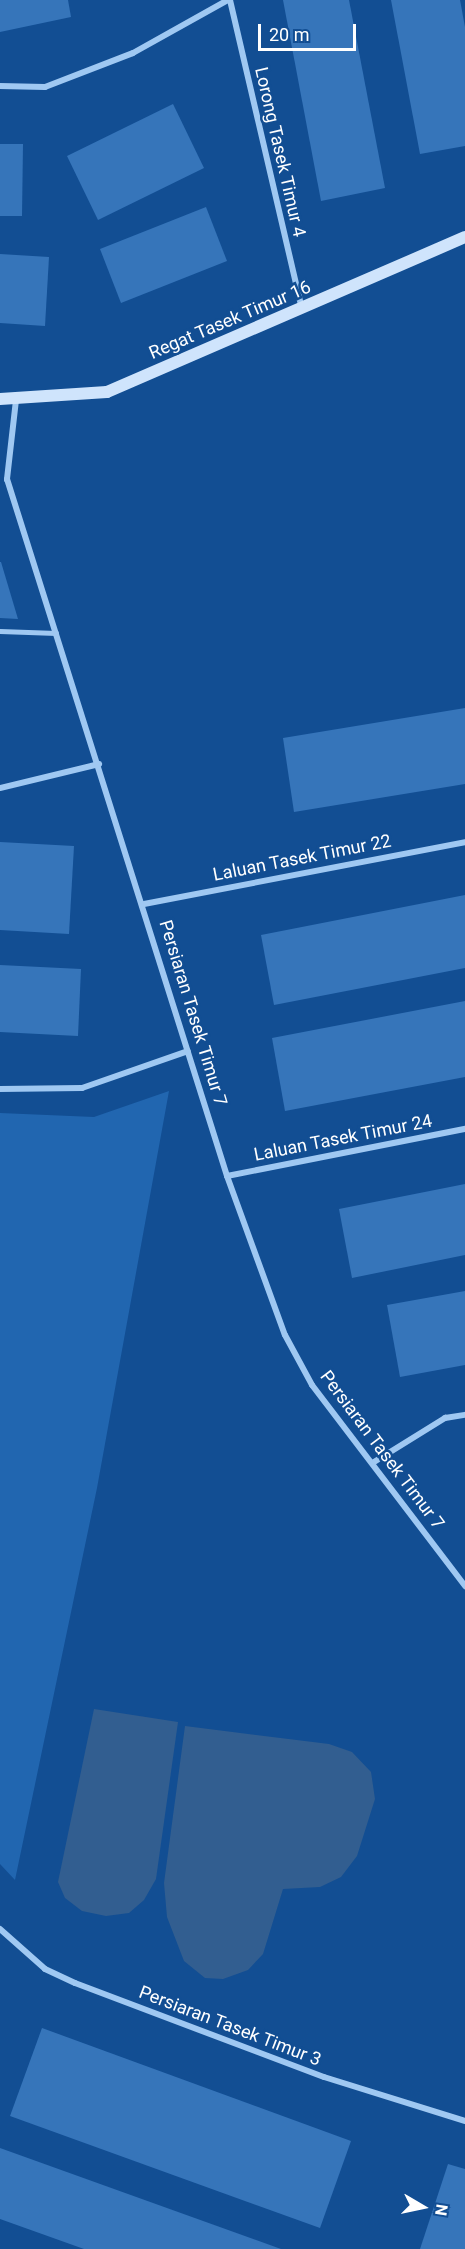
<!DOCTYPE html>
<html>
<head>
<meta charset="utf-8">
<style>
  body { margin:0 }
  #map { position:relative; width:465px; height:2249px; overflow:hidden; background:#124e93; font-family:Roboto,sans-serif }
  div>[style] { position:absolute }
  .green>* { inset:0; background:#2166b0 }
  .water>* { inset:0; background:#325e90 }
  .building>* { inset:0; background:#3675ba }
  .lane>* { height:4.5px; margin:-2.25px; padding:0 2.25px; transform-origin:2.25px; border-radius:2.25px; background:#9fc8f2 }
  .street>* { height:6px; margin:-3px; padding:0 3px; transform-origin:3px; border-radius:3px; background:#9fc8f2 }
  .secondary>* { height:12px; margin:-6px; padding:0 6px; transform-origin:6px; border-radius:6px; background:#cfe4fc }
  span { translate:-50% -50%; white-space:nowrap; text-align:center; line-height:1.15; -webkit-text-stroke:5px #124e93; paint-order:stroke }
  .street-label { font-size:18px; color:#fff }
  .north { position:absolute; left:393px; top:2177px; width:60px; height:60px; -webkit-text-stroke:4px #124e93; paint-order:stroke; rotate:99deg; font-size:16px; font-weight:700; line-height:24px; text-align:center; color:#fff }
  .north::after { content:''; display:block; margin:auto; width:21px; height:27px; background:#fff; clip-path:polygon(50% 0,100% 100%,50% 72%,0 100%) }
  .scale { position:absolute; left:258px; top:24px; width:98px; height:27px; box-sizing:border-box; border:3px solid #fff; border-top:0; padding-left:8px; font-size:18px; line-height:21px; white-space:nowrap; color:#fff; -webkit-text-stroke:4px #124e93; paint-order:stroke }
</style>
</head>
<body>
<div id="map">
  <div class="green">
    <div style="clip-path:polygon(169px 1091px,97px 1488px,15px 1880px,0 1864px,0 1113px,94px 1117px)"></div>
  </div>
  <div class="water">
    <div style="clip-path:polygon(94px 1709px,178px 1722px,156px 1879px,144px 1900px,129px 1913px,106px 1916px,82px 1911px,65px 1898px,58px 1882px)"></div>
    <div style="clip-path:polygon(185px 1726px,329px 1744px,352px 1752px,371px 1772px,375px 1799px,357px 1856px,341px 1877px,320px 1887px,283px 1889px,263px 1954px,248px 1970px,223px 1979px,205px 1978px,184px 1961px,167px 1917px,164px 1883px)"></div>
  </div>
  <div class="building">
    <div style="clip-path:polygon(0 0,68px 0,71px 17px,0 32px)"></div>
    <div style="clip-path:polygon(283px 0,349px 0,385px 188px,321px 201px)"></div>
    <div style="clip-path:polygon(391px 0,460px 0,465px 27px,465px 146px,420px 154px)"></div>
    <div style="clip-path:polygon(173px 104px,204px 168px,98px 220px,67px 156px)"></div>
    <div style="clip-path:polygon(0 144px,23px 144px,22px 216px,0 216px)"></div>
    <div style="clip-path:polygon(206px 207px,227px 261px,121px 303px,100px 249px)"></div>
    <div style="clip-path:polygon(0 254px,49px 257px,45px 326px,0 323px)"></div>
    <div style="clip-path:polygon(0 562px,1px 562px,18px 619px,0 618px)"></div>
    <div style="clip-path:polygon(465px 708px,465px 784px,294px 812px,283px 738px)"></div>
    <div style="clip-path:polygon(0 842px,74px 846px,69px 934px,0 930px)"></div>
    <div style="clip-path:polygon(465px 895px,465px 968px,274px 1005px,261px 935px)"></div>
    <div style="clip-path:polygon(0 965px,81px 969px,78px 1036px,0 1032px)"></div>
    <div style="clip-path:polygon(465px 1001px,465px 1077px,285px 1111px,272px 1038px)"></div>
    <div style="clip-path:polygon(465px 1184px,465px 1255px,352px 1278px,339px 1209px)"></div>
    <div style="clip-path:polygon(465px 1291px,465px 1365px,400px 1377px,387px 1305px)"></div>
    <div style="clip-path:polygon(42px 2028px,351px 2141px,320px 2228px,10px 2116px)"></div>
    <div style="clip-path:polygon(0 2148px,281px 2249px,84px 2249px,0 2219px)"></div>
    <div style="clip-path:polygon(448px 2164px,465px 2169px,465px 2249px,420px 2249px)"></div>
  </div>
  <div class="lane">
    <div style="left:0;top:631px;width:56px;rotate:2deg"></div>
  </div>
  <div class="street">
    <div style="left:230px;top:0;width:317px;rotate:76.9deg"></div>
    <div style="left:0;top:86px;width:45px;rotate:1.3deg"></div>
    <div style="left:45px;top:87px;width:94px;rotate:-21.1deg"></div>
    <div style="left:133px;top:53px;width:109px;rotate:-29.2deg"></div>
    <div style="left:16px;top:400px;width:80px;rotate:96.5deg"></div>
    <div style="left:7px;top:479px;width:731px;rotate:72.48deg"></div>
    <div style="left:227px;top:1176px;width:169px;rotate:70deg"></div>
    <div style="left:285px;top:1335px;width:57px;rotate:61.6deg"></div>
    <div style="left:312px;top:1385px;width:253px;rotate:52.7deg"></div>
    <div style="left:0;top:788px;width:102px;rotate:-13.6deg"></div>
    <div style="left:144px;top:904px;width:327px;rotate:-10.9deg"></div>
    <div style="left:0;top:1089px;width:82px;rotate:-0.7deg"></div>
    <div style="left:82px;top:1088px;width:112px;rotate:-19.2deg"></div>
    <div style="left:227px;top:1176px;width:243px;rotate:-11.2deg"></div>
    <div style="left:374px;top:1462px;width:84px;rotate:-31.8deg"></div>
    <div style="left:445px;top:1418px;width:20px;rotate:-9deg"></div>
    <div style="left:0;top:1929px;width:60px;rotate:41.6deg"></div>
    <div style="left:45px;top:1969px;width:33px;rotate:25deg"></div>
    <div style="left:75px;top:1983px;width:266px;rotate:20.7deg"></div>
    <div style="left:324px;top:2077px;width:148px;rotate:17.3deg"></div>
  </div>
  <div class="secondary">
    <div style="left:0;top:399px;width:107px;rotate:-3.7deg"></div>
    <div style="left:107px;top:392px;width:390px;rotate:-23.4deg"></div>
  </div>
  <div class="street-label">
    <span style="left:280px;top:152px;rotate:77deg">Lorong Tasek Timur 4</span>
    <span style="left:230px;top:320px;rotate:-23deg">Regat Tasek Timur 16</span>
    <span style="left:302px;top:858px;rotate:-11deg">Laluan Tasek Timur 22</span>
    <span style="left:193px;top:1013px;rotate:73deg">Persiaran Tasek Timur 7</span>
    <span style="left:343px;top:1138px;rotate:-11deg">Laluan Tasek Timur 24</span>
    <span style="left:382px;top:1450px;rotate:53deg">Persiaran Tasek Timur 7</span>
    <span style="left:230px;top:2026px;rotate:21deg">Persiaran Tasek Timur 3</span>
  </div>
  <div class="north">N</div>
  <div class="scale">20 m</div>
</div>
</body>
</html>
